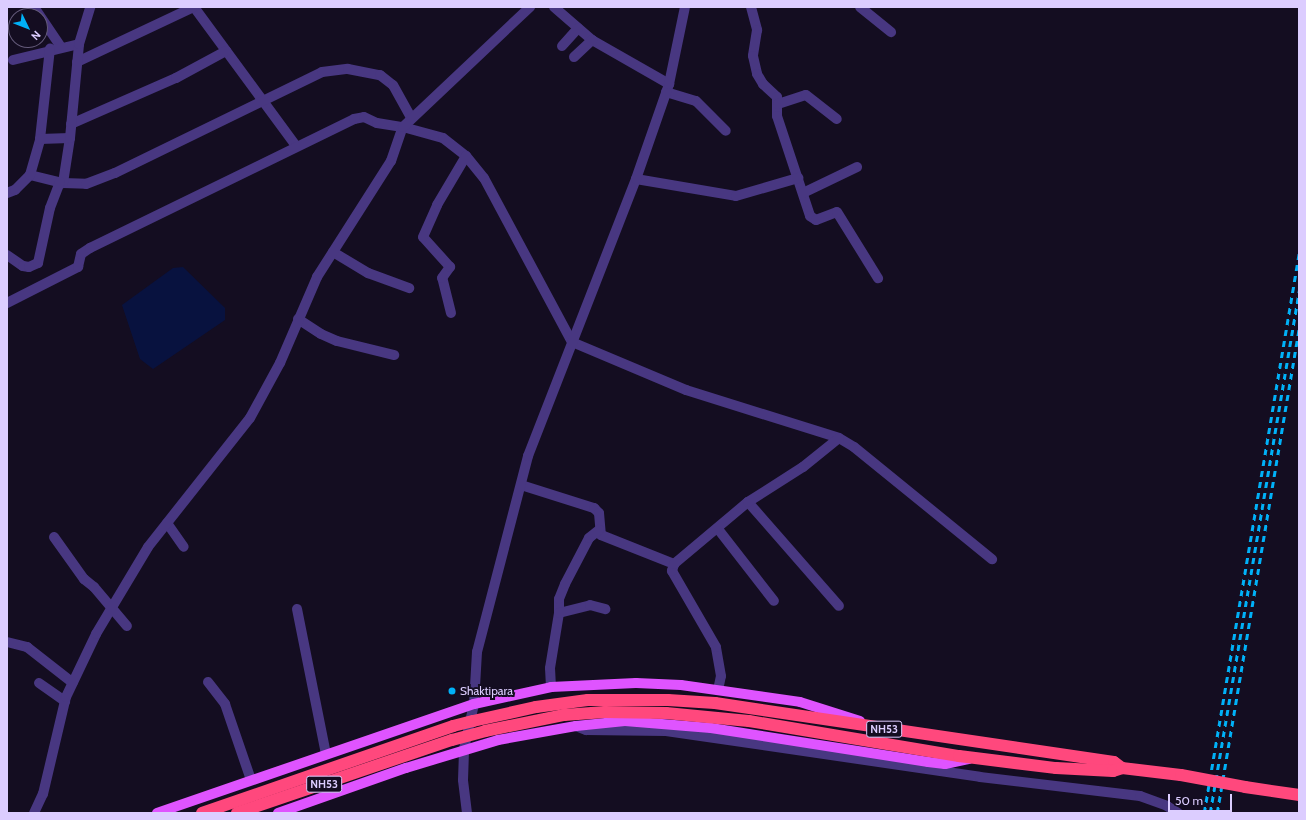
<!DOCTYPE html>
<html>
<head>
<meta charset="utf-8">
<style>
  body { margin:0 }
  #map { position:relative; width:1306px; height:820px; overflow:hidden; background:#140d21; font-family:Cabin,sans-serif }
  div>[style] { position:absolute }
  .water>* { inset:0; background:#08123f }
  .minor>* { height:10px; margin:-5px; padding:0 5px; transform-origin:5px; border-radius:5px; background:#483781 }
  .major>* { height:10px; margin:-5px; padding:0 5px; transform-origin:5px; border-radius:5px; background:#df54ff }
  .highway>* { height:12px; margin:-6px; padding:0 6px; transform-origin:6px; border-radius:6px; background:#ff487d }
  .rail>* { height:2.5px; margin-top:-1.25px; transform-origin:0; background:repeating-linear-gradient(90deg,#00b1f8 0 6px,transparent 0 11px) }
  .highway-bridge>* { height:12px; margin:-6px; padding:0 6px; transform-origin:6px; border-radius:6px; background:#ff487d }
  .dots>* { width:11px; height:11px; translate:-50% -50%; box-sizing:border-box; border:2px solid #140d21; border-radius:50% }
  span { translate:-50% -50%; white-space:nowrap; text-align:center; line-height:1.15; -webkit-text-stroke:4px #140d21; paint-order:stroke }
  .shield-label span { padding:1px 3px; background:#140d21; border:1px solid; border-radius:3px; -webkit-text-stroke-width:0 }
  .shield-label { font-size:11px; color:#dccdff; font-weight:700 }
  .poi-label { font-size:12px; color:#dccdff }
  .left { translate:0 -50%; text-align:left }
  .frame { position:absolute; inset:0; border:8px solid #dccdff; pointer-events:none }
  .north { position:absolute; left:8px; top:8px; width:40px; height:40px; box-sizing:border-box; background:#140d21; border:1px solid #645a7a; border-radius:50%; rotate:133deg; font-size:11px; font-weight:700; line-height:16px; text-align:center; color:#dccdff }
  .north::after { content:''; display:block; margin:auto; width:14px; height:18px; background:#00b1f8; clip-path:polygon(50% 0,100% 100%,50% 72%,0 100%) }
  .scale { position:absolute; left:1168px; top:794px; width:64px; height:18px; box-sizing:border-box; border:2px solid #dccdff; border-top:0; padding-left:5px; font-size:12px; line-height:14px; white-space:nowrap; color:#dccdff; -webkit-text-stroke:3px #140d21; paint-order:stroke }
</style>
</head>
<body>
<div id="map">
  <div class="water">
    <div style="clip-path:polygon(183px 267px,225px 308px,225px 320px,153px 369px,140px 359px,122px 305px,173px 268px)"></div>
  </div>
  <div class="minor">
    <div style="left:34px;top:7px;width:48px;rotate:56deg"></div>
    <div style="left:194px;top:7px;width:172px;rotate:53.7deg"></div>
    <div style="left:554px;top:7px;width:50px;rotate:41deg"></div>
    <div style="left:592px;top:40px;width:89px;rotate:29.7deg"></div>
    <div style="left:751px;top:7px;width:24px;rotate:75deg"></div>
    <div style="left:757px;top:30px;width:26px;rotate:99deg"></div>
    <div style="left:753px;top:56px;width:18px;rotate:77deg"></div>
    <div style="left:757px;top:74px;width:12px;rotate:59deg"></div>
    <div style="left:763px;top:84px;width:19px;rotate:43deg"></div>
    <div style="left:777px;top:97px;width:19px;rotate:90deg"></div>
    <div style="left:777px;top:116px;width:105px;rotate:71.7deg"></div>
    <div style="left:810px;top:216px;width:7px;rotate:34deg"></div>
    <div style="left:816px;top:220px;width:22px;rotate:-21deg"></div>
    <div style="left:837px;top:212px;width:78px;rotate:58.2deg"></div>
    <div style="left:860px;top:7px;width:40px;rotate:39deg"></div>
    <div style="left:562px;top:46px;width:24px;rotate:-48deg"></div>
    <div style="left:574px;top:57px;width:25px;rotate:-43deg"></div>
    <div style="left:13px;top:60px;width:68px;rotate:-13.6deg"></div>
    <div style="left:77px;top:62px;width:129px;rotate:-25.2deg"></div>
    <div style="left:666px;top:92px;width:31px;rotate:17deg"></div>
    <div style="left:696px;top:101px;width:42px;rotate:45deg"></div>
    <div style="left:778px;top:104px;width:29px;rotate:-18deg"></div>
    <div style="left:806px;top:95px;width:39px;rotate:38deg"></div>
    <div style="left:71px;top:124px;width:115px;rotate:-23.7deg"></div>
    <div style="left:176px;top:78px;width:57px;rotate:-28.4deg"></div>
    <div style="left:40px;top:139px;width:91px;rotate:-83.7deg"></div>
    <div style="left:30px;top:175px;width:34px;rotate:14deg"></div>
    <div style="left:63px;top:183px;width:23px;rotate:2deg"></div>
    <div style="left:86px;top:184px;width:31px;rotate:-21deg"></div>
    <div style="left:115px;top:173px;width:230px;rotate:-26deg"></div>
    <div style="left:322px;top:72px;width:26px;rotate:-7deg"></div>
    <div style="left:348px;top:69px;width:33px;rotate:11deg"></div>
    <div style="left:380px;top:75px;width:16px;rotate:38deg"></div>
    <div style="left:393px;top:85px;width:38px;rotate:61deg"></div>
    <div style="left:636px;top:179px;width:101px;rotate:9.6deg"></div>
    <div style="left:736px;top:196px;width:65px;rotate:-16.2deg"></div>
    <div style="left:63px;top:183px;width:46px;rotate:-81.2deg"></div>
    <div style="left:7px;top:193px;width:9px;rotate:-21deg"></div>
    <div style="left:15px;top:190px;width:21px;rotate:-45deg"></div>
    <div style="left:30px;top:175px;width:37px;rotate:-74deg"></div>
    <div style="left:40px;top:139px;width:30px;rotate:-2deg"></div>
    <div style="left:70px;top:138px;width:94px;rotate:-84.5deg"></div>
    <div style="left:79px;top:44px;width:39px;rotate:-73deg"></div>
    <div style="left:803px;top:193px;width:60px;rotate:-25.7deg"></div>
    <div style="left:333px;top:252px;width:41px;rotate:31deg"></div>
    <div style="left:368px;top:273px;width:44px;rotate:20.1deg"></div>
    <div style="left:7px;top:255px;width:19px;rotate:35deg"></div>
    <div style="left:23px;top:266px;width:6px;rotate:9deg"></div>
    <div style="left:29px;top:267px;width:10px;rotate:-24deg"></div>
    <div style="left:38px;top:263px;width:56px;rotate:-77.7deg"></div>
    <div style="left:50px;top:208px;width:28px;rotate:-69deg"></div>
    <div style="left:7px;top:303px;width:80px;rotate:-26.9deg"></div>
    <div style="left:78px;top:267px;width:13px;rotate:-77deg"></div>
    <div style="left:81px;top:254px;width:11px;rotate:-34deg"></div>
    <div style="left:90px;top:248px;width:294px;rotate:-26deg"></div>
    <div style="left:354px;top:119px;width:10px;rotate:-11deg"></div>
    <div style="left:364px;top:117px;width:14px;rotate:25deg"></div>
    <div style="left:377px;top:123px;width:26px;rotate:9deg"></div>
    <div style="left:403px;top:127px;width:41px;rotate:15.4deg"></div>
    <div style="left:443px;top:138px;width:29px;rotate:38deg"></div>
    <div style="left:466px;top:156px;width:28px;rotate:51deg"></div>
    <div style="left:484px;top:178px;width:186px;rotate:61.8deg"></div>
    <div style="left:572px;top:342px;width:124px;rotate:22.8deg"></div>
    <div style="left:686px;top:390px;width:160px;rotate:17.4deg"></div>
    <div style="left:839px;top:438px;width:17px;rotate:31deg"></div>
    <div style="left:854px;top:447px;width:178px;rotate:39.1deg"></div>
    <div style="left:451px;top:313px;width:36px;rotate:-104deg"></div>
    <div style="left:442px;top:278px;width:14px;rotate:-54deg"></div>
    <div style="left:450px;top:267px;width:40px;rotate:-132deg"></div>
    <div style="left:423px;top:237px;width:35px;rotate:-66deg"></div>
    <div style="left:437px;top:205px;width:57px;rotate:-59.4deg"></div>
    <div style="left:298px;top:319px;width:27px;rotate:33deg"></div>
    <div style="left:321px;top:334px;width:17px;rotate:24deg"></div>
    <div style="left:337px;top:341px;width:59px;rotate:13.8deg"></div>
    <div style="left:521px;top:485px;width:77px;rotate:17.5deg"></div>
    <div style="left:594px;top:508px;width:7px;rotate:45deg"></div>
    <div style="left:599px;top:513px;width:22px;rotate:85deg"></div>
    <div style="left:601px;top:535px;width:79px;rotate:21.7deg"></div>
    <div style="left:748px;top:502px;width:138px;rotate:48.8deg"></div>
    <div style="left:167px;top:523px;width:29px;rotate:55deg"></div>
    <div style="left:718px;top:529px;width:91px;rotate:52.1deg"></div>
    <div style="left:54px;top:537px;width:52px;rotate:54.5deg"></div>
    <div style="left:84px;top:579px;width:13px;rotate:39deg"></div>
    <div style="left:94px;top:587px;width:51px;rotate:49.8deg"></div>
    <div style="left:297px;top:609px;width:148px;rotate:78.7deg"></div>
    <div style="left:559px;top:613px;width:14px;rotate:-90deg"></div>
    <div style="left:559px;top:599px;width:16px;rotate:-68deg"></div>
    <div style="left:565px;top:584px;width:52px;rotate:-62.4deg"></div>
    <div style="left:589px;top:538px;width:13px;rotate:-39deg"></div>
    <div style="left:7px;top:642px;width:21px;rotate:14deg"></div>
    <div style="left:27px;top:647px;width:58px;rotate:38deg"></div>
    <div style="left:208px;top:682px;width:28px;rotate:52deg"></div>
    <div style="left:225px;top:704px;width:80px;rotate:71.1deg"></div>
    <div style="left:39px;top:683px;width:32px;rotate:35deg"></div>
    <div style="left:551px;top:687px;width:19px;rotate:-93deg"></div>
    <div style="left:550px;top:668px;width:56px;rotate:-80.7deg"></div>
    <div style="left:559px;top:613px;width:32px;rotate:-14deg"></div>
    <div style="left:590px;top:605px;width:16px;rotate:15deg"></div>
    <div style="left:718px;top:690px;width:14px;rotate:-78deg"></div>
    <div style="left:721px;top:676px;width:29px;rotate:-100deg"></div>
    <div style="left:716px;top:647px;width:88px;rotate:-120.1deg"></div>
    <div style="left:672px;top:571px;width:7px;rotate:-74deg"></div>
    <div style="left:674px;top:564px;width:97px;rotate:-40deg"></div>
    <div style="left:748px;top:502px;width:65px;rotate:-32.5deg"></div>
    <div style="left:803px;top:467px;width:46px;rotate:-38.9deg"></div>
    <div style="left:576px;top:726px;width:11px;rotate:22deg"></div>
    <div style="left:586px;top:730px;width:80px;rotate:0.7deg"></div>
    <div style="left:666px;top:731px;width:317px;rotate:8.3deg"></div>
    <div style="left:980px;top:777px;width:161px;rotate:6.8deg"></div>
    <div style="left:1140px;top:796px;width:29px;rotate:20deg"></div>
    <div style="left:1167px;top:806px;width:13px;rotate:32deg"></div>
    <div style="left:34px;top:813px;width:21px;rotate:-65deg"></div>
    <div style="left:43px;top:794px;width:100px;rotate:-76.7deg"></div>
    <div style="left:66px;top:697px;width:70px;rotate:-64.5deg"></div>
    <div style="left:96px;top:634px;width:101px;rotate:-59.1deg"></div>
    <div style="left:148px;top:547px;width:164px;rotate:-51.7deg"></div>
    <div style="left:250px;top:418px;width:63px;rotate:-61.4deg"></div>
    <div style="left:280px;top:363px;width:94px;rotate:-66.7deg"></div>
    <div style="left:317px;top:277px;width:138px;rotate:-57.5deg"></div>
    <div style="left:391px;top:161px;width:36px;rotate:-71deg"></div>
    <div style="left:403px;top:127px;width:175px;rotate:-43.4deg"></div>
    <div style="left:467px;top:813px;width:33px;rotate:-97deg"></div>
    <div style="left:463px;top:780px;width:31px;rotate:-88deg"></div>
    <div style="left:464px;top:749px;width:46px;rotate:-77.5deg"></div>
    <div style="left:474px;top:704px;width:52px;rotate:-86.7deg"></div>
    <div style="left:477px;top:652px;width:203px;rotate:-75.4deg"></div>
    <div style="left:528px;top:456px;width:297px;rotate:-68.7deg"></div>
    <div style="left:636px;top:179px;width:101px;rotate:-70.8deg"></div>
    <div style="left:669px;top:84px;width:79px;rotate:-78.3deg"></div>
  </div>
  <div class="major">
    <div style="left:157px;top:813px;width:335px;rotate:-19deg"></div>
    <div style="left:474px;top:704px;width:79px;rotate:-12.4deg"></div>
    <div style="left:551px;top:687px;width:85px;rotate:-2.7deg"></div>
    <div style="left:636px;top:683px;width:45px;rotate:2.5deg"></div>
    <div style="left:681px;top:685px;width:120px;rotate:8.1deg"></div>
    <div style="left:800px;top:702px;width:63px;rotate:17.6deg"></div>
    <div style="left:278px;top:813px;width:136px;rotate:-19.4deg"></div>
    <div style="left:406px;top:768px;width:96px;rotate:-16.9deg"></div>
    <div style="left:498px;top:740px;width:79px;rotate:-10.2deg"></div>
    <div style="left:576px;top:726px;width:49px;rotate:-5.8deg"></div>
    <div style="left:625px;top:721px;width:86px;rotate:4.7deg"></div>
    <div style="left:711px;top:728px;width:220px;rotate:8.9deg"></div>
    <div style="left:928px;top:762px;width:17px;rotate:7deg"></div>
    <div style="left:945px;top:764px;width:25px;rotate:-12deg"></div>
  </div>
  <div class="highway">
    <div style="left:473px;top:721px;width:65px;rotate:-12.5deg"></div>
    <div style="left:536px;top:707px;width:52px;rotate:-7.7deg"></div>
    <div style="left:588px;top:700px;width:80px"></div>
    <div style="left:668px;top:700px;width:47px;rotate:3.7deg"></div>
    <div style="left:715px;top:703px;width:403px;rotate:8.4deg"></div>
    <div style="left:1114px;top:762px;width:10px;rotate:37deg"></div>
    <div style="left:485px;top:731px;width:81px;rotate:-11.4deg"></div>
    <div style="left:564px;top:715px;width:41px;rotate:-4.2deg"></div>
    <div style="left:605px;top:712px;width:61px;rotate:0.9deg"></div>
    <div style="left:666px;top:713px;width:83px;rotate:5.5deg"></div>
    <div style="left:749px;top:721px;width:213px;rotate:9.5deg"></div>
    <div style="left:959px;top:756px;width:98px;rotate:7.1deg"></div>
    <div style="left:1056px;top:768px;width:57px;rotate:3deg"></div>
    <div style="left:1113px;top:771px;width:9px;rotate:-18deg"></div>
    <div style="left:1122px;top:768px;width:59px;rotate:6.8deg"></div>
    <div style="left:1245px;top:787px;width:55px;rotate:8.4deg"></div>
    <div style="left:202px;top:813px;width:266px;rotate:-19.1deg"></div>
    <div style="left:237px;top:813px;width:227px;rotate:-18.8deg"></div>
  </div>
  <div class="rail">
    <div style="left:1204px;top:813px;width:568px;rotate:-80.37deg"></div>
    <div style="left:1210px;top:813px;width:530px;rotate:-80.32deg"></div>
    <div style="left:1217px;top:813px;width:490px;rotate:-80.4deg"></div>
  </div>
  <div class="highway-bridge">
    <div style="left:453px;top:726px;width:21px;rotate:-14deg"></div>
    <div style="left:452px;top:740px;width:34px;rotate:-15deg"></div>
    <div style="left:1181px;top:775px;width:65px;rotate:10.6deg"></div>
  </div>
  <div class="dots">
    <div style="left:452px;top:691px;background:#00b1f8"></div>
  </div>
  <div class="shield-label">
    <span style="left:884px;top:729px">NH53</span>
    <span style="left:324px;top:784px">NH53</span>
  </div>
  <div class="poi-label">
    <span class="left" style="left:460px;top:691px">Shaktipara</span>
  </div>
  <div class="frame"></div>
  <div class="north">N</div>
  <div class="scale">50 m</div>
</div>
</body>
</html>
